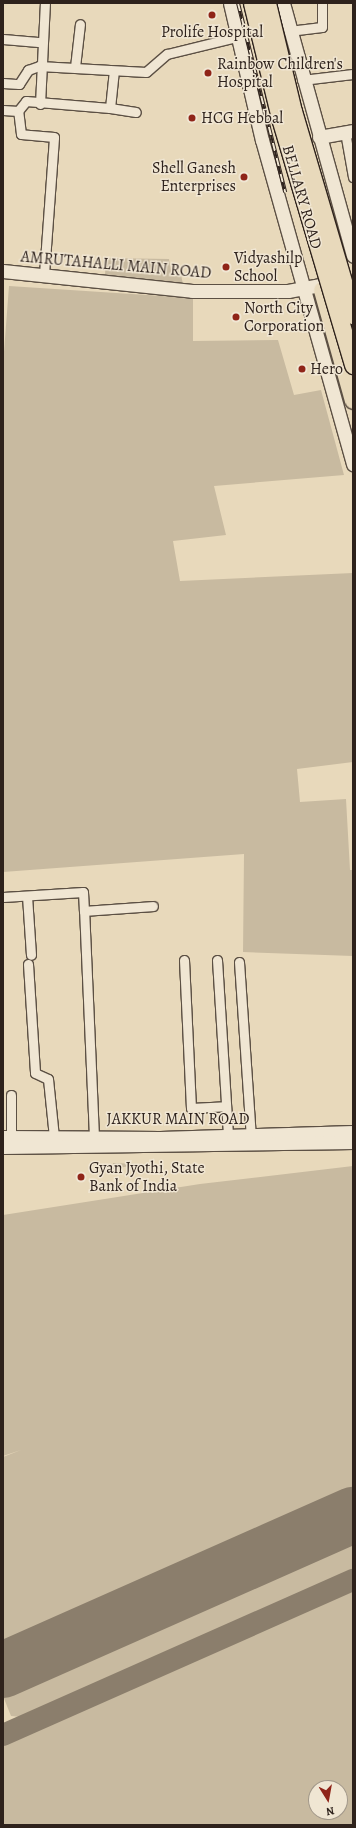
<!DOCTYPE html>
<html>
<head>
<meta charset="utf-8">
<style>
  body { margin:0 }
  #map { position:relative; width:356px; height:1828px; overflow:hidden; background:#e8d9bb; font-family:Alegreya,serif }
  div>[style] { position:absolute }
  .green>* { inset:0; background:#c8baa0 }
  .taxiway>* { height:22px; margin:-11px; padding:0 11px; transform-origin:11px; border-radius:11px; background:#8b7e6c }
  .runway>* { height:56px; margin:-28px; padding:0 28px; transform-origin:28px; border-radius:28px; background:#8b7e6c }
  .roads { filter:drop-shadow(1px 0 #5c5044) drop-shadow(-1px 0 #5c5044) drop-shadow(0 1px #5c5044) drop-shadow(0 -1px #5c5044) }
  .street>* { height:9px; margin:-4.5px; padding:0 4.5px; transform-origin:4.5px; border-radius:4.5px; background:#f0e6d3 }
  .secondary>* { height:13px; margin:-6.5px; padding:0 6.5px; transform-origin:6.5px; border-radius:6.5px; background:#f0e6d3 }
  .highway>* { height:17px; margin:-8.5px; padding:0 8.5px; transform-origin:8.5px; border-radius:8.5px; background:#e8d9bb }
  .rail>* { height:4px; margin-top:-2px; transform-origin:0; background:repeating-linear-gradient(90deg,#f0e6d3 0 8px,#2e221c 0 16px); box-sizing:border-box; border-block:1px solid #2e221c }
  .bridges { filter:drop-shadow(1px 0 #2e221c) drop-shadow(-1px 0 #2e221c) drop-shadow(0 1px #2e221c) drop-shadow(0 -1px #2e221c) }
  .highway-bridge>* { height:17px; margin:-8.5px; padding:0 8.5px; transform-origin:8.5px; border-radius:8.5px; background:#e8d9bb }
  .dots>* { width:11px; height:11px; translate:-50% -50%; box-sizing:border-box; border:2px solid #f0e6d3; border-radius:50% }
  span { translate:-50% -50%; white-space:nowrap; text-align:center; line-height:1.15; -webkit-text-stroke:3px #f0e6d3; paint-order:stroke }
  .poi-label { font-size:16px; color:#2e221c }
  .left { translate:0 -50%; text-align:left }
  .right { translate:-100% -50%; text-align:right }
  .street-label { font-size:16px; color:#2e221c }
  .frame { position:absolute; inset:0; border:4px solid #2e221c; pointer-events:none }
  .north { position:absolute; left:308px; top:1780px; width:40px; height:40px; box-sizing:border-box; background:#f0e6d3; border:1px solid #a2988a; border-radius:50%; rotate:169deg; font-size:11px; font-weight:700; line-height:16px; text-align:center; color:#2e221c }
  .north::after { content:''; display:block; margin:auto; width:14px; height:18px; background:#8f2418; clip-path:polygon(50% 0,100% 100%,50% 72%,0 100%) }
</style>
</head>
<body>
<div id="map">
  <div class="green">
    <div style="clip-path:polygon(106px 258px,169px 259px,172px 276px,181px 275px,183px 284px,105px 275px)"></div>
    <div style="clip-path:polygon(9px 286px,193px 298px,193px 341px,278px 340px,294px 395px,321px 390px,344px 475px,214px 486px,226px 535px,173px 541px,180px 581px,353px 573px,353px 762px,297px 769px,300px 802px,346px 799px,350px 870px,353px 870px,353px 956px,243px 952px,244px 854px,3px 872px,3px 365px)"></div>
    <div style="clip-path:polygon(113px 1163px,141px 1164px,113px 1169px)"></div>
    <div style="clip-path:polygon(353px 1166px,353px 1501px,3px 1656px,3px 1457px,21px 1450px,3px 1456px,3px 1215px,200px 1184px)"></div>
    <div style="clip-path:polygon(353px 1530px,353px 1570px,21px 1717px,11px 1716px,3px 1696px,3px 1684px)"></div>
    <div style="clip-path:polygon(evenodd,353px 1591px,353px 1825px,3px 1825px,3px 1746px,353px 1591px,316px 1788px,340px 1788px,340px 1812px,316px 1812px,316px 1788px)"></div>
  </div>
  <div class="taxiway">
    <div style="left:3px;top:1735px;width:383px;rotate:-23.9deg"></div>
  </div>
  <div class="runway">
    <div style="left:3px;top:1670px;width:383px;rotate:-23.9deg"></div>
  </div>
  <div class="roads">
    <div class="street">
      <div style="left:289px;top:31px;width:33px;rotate:-7deg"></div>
      <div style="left:322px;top:27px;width:24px;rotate:-90deg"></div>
      <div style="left:3px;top:39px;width:38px;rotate:5deg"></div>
      <div style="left:75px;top:67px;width:43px;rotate:-83.4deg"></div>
      <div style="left:302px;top:80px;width:51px;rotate:-6.7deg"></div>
      <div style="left:3px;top:83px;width:16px;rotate:4deg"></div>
      <div style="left:19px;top:84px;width:17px;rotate:-57deg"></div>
      <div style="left:28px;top:70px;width:12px;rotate:-20deg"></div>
      <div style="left:39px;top:66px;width:107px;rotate:3.2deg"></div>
      <div style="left:146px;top:72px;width:28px;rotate:-41deg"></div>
      <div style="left:167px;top:54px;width:72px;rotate:-13.7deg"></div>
      <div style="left:40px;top:104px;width:101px;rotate:-87.2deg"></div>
      <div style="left:110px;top:108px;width:26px;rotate:9deg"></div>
      <div style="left:3px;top:110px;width:15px;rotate:4deg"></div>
      <div style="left:345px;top:132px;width:46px;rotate:79.9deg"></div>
      <div style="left:44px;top:274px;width:137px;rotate:-85.8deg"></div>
      <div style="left:54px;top:137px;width:33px;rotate:-175deg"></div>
      <div style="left:21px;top:134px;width:23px;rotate:-97deg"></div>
      <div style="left:18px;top:111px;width:13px;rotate:-51deg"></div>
      <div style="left:26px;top:101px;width:84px;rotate:4.8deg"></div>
      <div style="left:110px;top:108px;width:37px;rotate:-84deg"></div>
      <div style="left:27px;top:896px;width:59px;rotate:86.1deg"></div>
      <div style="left:3px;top:897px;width:80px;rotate:-3.6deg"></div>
      <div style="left:83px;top:892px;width:19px;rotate:87deg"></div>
      <div style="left:184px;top:960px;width:148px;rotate:87.3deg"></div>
      <div style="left:191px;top:1108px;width:34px;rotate:-3deg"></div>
      <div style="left:217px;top:960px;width:176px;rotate:86.4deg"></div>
      <div style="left:239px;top:962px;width:174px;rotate:86.1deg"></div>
      <div style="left:28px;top:964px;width:109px;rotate:86.3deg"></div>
      <div style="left:35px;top:1073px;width:14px;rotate:25deg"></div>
      <div style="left:48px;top:1079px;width:58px;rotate:84.1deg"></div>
      <div style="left:11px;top:1137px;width:42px;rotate:-90deg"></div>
      <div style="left:94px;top:1137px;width:226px;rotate:-92.5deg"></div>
      <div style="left:84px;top:911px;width:69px;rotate:-4.1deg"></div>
    </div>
    <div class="secondary">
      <div style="left:230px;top:3px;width:141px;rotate:76.9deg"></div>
      <div style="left:262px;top:140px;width:337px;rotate:74.3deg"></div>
      <div style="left:283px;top:3px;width:262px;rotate:74.5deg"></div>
      <div style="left:319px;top:137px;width:35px;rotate:-10deg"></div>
      <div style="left:3px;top:271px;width:190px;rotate:6deg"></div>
      <div style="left:192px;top:291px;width:96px"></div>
      <div style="left:288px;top:291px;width:44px;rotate:-10.5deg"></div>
      <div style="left:3px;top:1137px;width:157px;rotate:0.4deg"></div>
      <div style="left:160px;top:1138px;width:193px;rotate:-1.8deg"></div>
      <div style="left:3px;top:1147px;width:350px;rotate:-0.8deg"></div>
    </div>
    <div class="highway">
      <div style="left:322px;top:290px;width:114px;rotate:74.3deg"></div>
    </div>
  </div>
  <div class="rail">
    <div style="left:238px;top:3px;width:195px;rotate:76deg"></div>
  </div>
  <div class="bridges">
    <div class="highway-bridge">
      <div style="left:252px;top:3px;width:118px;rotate:76.3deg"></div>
      <div style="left:280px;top:118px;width:258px;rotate:73.5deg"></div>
      <div style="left:267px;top:3px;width:111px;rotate:76.5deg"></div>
      <div style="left:293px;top:111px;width:213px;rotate:73.6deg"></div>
    </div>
  </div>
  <div class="dots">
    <div style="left:212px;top:15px;background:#8f2418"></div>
    <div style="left:208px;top:73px;background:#8f2418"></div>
    <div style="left:192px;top:118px;background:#8f2418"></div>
    <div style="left:244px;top:177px;background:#8f2418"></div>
    <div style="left:226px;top:267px;background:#8f2418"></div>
    <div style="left:236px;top:317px;background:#8f2418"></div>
    <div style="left:302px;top:369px;background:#8f2418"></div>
    <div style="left:81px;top:1177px;background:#8f2418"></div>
  </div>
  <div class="poi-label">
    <span style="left:212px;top:32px">Prolife Hospital</span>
    <span class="left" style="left:217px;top:73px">Rainbow Children's<br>Hospital</span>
    <span class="left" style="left:201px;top:118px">HCG Hebbal</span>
    <span class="right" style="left:236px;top:177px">Shell Ganesh<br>Enterprises</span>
    <span class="left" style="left:234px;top:267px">Vidyashilp<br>School</span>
    <span class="left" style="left:244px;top:317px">North City<br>Corporation</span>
    <span class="left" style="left:310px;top:369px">Hero</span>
    <span class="left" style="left:89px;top:1177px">Gyan Jyothi, State<br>Bank of India</span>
  </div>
  <div class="street-label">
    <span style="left:302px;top:197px;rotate:74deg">BELLARY ROAD</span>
    <span style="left:116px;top:265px;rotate:5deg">AMRUTAHALLI MAIN ROAD</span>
    <span style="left:178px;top:1119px">JAKKUR MAIN ROAD</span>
  </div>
  <div class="frame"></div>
  <div class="north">N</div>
</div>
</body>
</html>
